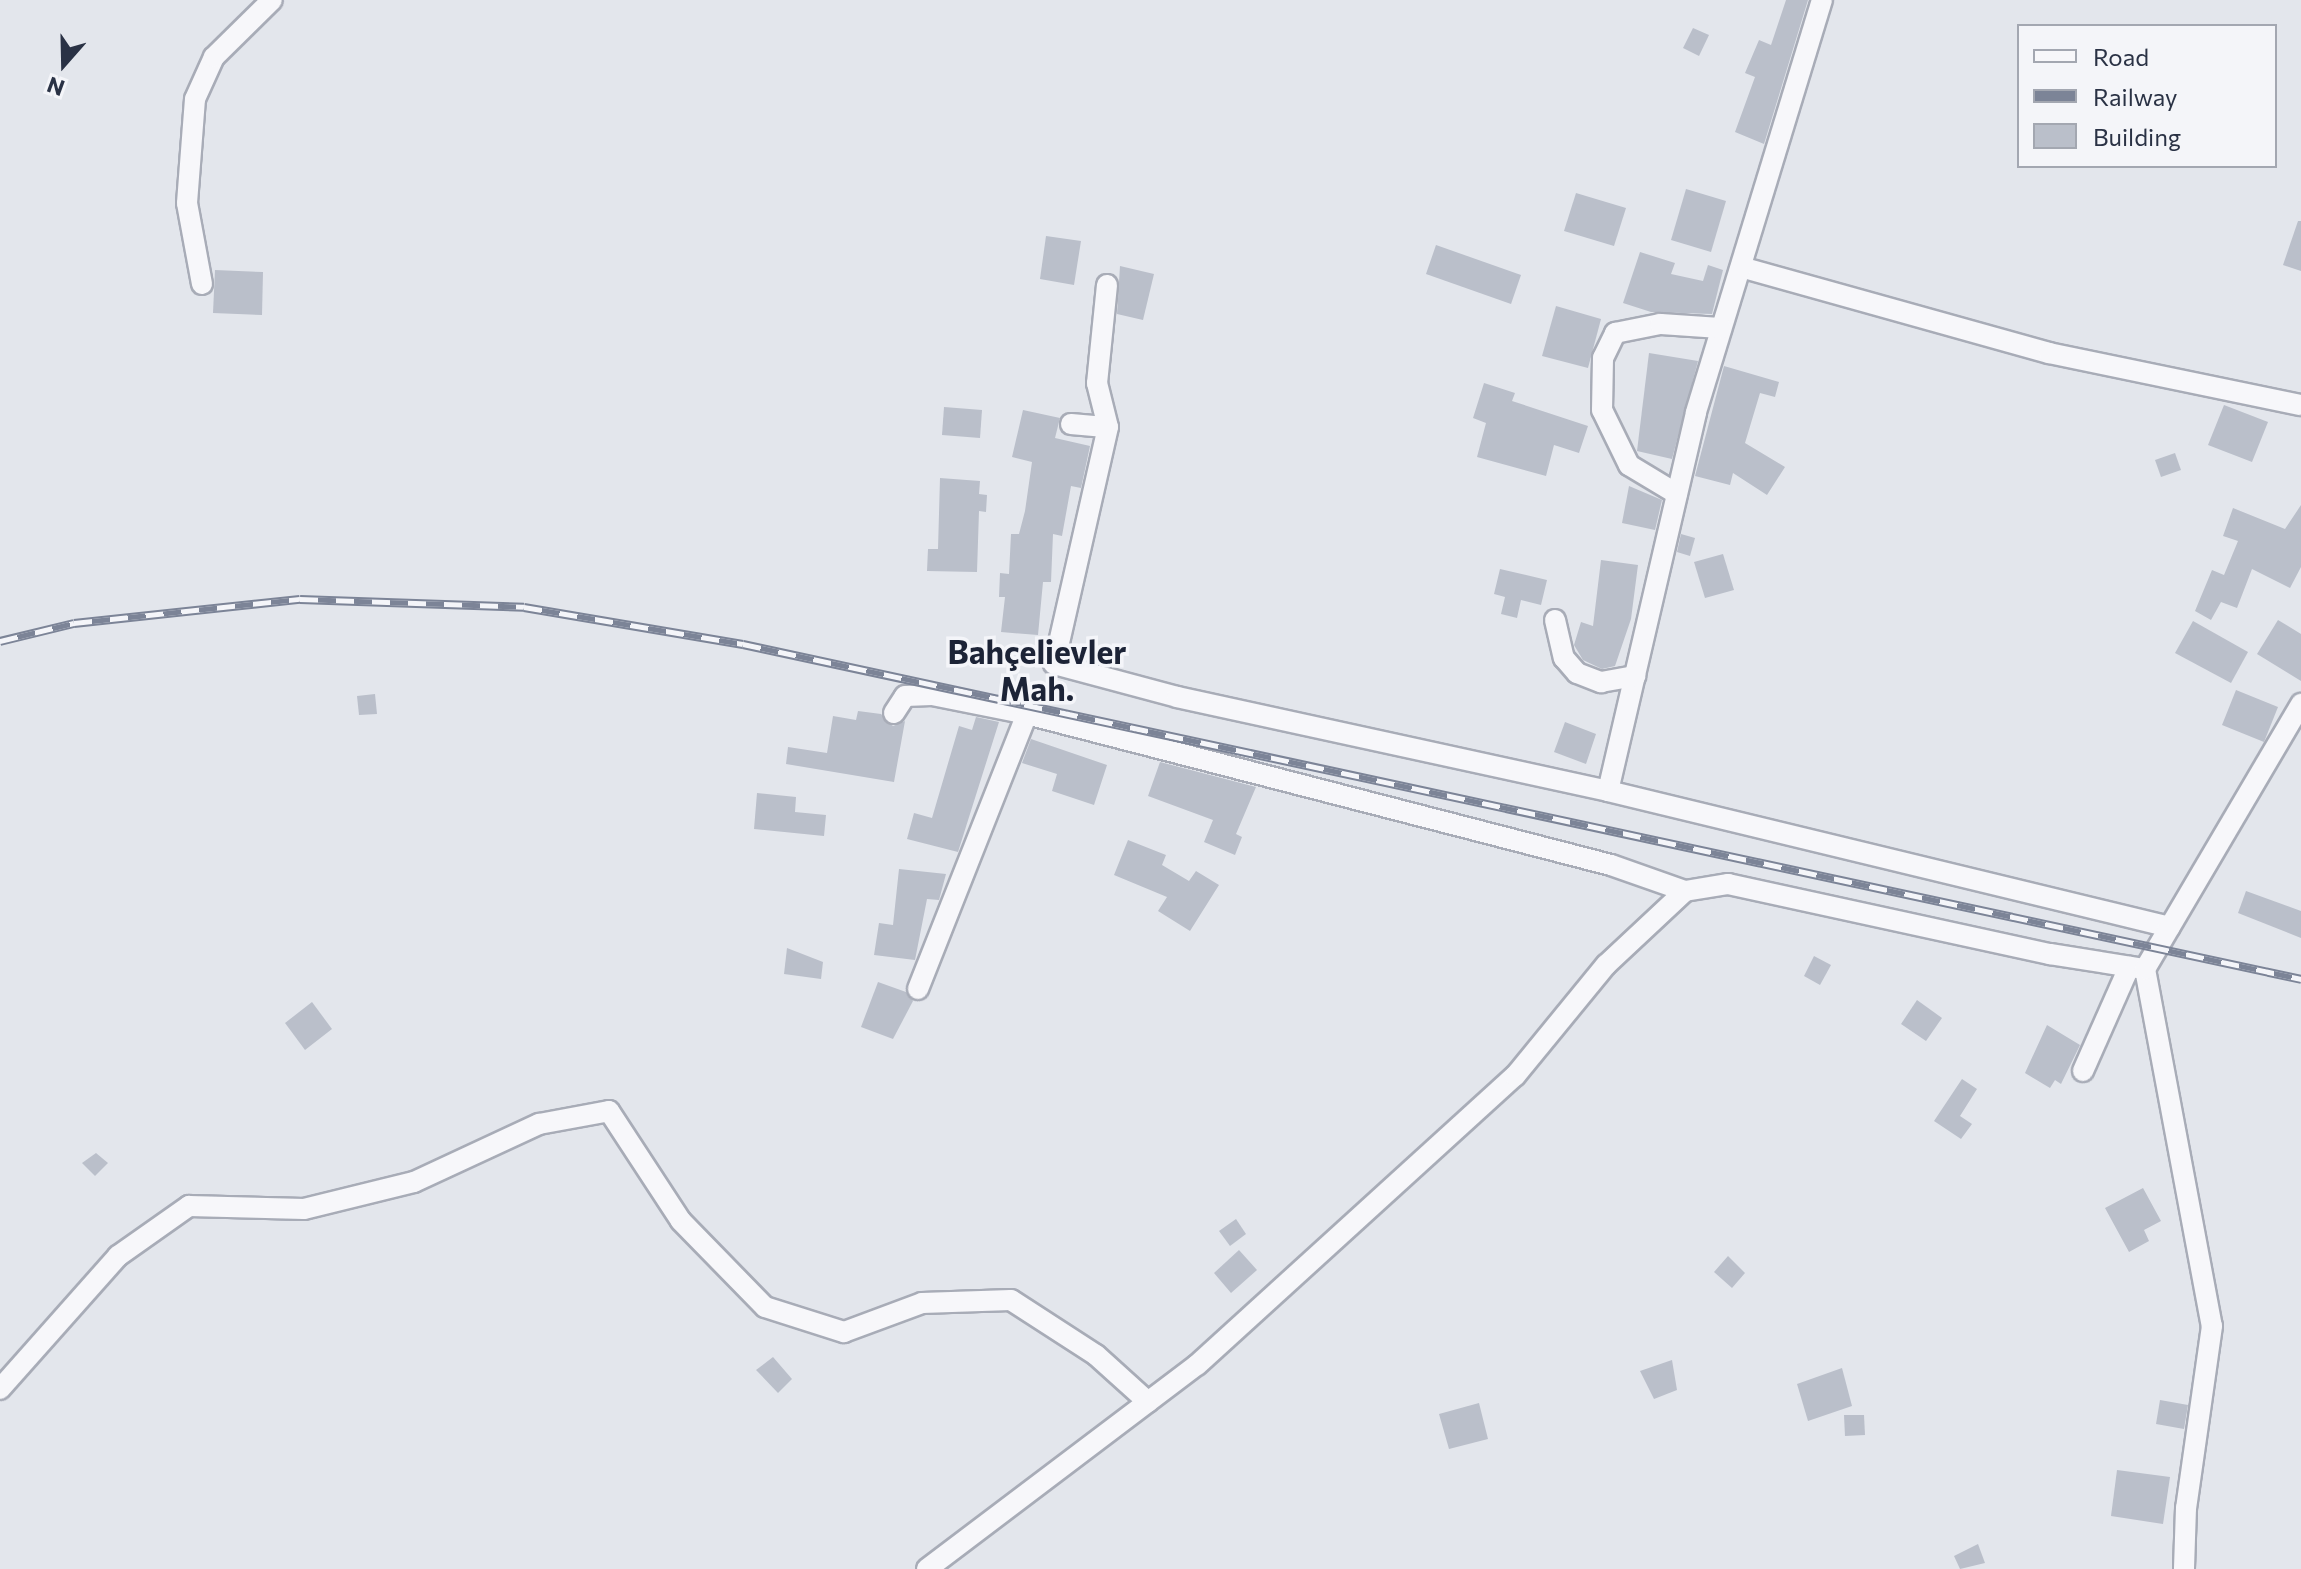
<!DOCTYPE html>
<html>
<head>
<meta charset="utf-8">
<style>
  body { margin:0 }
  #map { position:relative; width:2301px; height:1569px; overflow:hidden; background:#e3e6ec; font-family:Commissioner,sans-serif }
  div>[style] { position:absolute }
  .building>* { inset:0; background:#babfca }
  .roads { filter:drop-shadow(2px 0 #a8acb7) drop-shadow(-2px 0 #a8acb7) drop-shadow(0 2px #a8acb7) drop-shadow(0 -2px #a8acb7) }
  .minor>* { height:20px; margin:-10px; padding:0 10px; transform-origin:10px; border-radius:10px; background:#f7f7fa }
  .rail>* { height:9px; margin-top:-4.5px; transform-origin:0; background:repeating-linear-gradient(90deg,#f4f5f9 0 18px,#7c8497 0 36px); box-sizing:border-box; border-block:2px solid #7c8497 }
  span { translate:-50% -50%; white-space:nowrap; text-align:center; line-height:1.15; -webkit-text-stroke:7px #f4f5f9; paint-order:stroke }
  .district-label { font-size:32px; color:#1c2336; font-weight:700 }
  .legend { position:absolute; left:2017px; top:24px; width:260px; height:144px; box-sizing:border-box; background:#f4f5f9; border:2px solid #a3a7b1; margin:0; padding:10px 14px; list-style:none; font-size:24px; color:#2a3245 }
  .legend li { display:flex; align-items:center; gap:16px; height:40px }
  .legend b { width:40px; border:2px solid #a3a7b1 }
  .north { position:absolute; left:24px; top:24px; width:80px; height:80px; -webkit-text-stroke:6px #f4f5f9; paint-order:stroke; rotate:200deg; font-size:22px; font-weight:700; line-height:32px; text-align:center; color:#2a3245 }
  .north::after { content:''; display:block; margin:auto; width:28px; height:36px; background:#2a3245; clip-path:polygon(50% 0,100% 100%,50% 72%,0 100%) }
</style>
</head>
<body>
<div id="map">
  <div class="building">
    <div style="clip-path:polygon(1786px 0,1808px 0,1764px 144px,1735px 132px,1755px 77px,1745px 73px,1759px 40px,1771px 45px)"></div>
    <div style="clip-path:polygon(1693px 28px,1709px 35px,1699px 56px,1683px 48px)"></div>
    <div style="clip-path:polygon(1686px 189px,1726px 201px,1711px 252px,1671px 240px)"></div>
    <div style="clip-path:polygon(1576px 193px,1626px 208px,1614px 246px,1564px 231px)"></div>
    <div style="clip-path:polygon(2298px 221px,2301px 221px,2301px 271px,2283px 265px)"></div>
    <div style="clip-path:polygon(1046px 236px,1081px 241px,1074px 285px,1040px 279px)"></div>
    <div style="clip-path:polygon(1436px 245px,1521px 275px,1511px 304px,1426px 274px)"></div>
    <div style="clip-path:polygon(1640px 252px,1675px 263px,1671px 274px,1703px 281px,1708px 265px,1723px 270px,1712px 314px,1651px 312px,1623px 303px)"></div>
    <div style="clip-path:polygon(1120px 266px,1154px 274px,1143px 320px,1117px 314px)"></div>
    <div style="clip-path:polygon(215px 270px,263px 272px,262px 315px,213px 313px)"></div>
    <div style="clip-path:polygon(1556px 306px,1601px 319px,1588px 368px,1542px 356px)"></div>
    <div style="clip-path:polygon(1649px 353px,1698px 361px,1672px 459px,1637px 451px)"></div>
    <div style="clip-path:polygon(1724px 366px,1779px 382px,1775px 397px,1760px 393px,1745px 443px,1785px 467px,1767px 495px,1733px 473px,1730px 485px,1695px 476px)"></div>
    <div style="clip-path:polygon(1484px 383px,1515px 393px,1512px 401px,1588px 426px,1579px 453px,1554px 445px,1546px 476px,1477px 457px,1486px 423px,1473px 418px)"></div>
    <div style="clip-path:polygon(2224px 405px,2268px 422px,2252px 462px,2208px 445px)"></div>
    <div style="clip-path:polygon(944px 407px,982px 410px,980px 438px,942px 435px)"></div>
    <div style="clip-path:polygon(1023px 410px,1060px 418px,1055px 438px,1090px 446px,1081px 488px,1071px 486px,1062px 536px,1053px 534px,1051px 582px,1043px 582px,1038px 635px,1001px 632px,1005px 597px,999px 597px,1000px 573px,1009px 574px,1011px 534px,1019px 534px,1025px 511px,1032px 462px,1012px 457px)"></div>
    <div style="clip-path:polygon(2175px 453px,2181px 470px,2161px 477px,2155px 460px)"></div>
    <div style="clip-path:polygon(940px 478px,980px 481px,979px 494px,987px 495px,986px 512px,979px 511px,977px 572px,927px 571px,928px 549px,938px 549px)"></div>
    <div style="clip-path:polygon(1629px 486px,1662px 500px,1655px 530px,1622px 523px)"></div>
    <div style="clip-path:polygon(2301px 505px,2301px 567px,2290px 588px,2252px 569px,2237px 608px,2221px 602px,2211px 620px,2195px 611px,2212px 570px,2224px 575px,2238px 541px,2223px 536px,2233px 508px,2285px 529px)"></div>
    <div style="clip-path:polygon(1681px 534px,1695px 538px,1690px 556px,1677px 552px)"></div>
    <div style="clip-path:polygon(1723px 554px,1734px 590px,1705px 598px,1694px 562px)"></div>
    <div style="clip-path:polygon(1601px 560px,1638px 565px,1631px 619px,1615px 666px,1602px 669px,1583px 660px,1574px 645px,1581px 622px,1593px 626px)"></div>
    <div style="clip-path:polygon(1500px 569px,1547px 580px,1541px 605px,1521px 600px,1517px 618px,1501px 614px,1505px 597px,1494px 594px)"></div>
    <div style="clip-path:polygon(2278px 620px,2301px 634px,2301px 681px,2257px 654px)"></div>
    <div style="clip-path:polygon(2193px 621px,2248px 652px,2231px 683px,2175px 653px)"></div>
    <div style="clip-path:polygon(2236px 690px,2278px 707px,2264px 742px,2222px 725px)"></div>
    <div style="clip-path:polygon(375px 694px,377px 714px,359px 715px,357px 696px)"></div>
    <div style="clip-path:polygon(858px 711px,881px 714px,893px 726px,905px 721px,894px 782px,786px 764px,788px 747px,827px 753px,833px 716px,856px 720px)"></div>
    <div style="clip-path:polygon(976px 717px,999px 722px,958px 852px,907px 839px,914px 813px,932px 818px,959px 726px,972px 730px)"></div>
    <div style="clip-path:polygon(1565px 722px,1596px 734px,1586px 764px,1554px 752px)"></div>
    <div style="clip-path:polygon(1031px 739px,1107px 765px,1094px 805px,1052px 791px,1057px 774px,1022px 763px)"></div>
    <div style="clip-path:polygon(1160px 762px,1256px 787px,1236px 834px,1242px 837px,1235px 855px,1204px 842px,1213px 820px,1148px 796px)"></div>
    <div style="clip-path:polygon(757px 793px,796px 797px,795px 812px,826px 815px,824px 836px,754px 829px)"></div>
    <div style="clip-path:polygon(1128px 840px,1166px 855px,1162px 865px,1189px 881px,1196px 871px,1219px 885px,1190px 931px,1158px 911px,1167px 897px,1114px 875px)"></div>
    <div style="clip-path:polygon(899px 869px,946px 874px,939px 900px,927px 899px,915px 960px,874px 955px,879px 923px,893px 925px)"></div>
    <div style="clip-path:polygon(2246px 891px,2301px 911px,2301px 938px,2238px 913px)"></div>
    <div style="clip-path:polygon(787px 948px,823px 962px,821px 979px,784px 974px)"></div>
    <div style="clip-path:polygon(1814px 956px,1831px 965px,1820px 985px,1804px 976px)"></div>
    <div style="clip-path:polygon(878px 982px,906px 992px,913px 1001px,893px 1039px,861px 1027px)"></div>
    <div style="clip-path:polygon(1917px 1000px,1942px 1018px,1926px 1041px,1901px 1024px)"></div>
    <div style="clip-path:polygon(312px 1002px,332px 1029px,305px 1050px,285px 1023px)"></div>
    <div style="clip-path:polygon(2047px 1025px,2080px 1045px,2061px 1084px,2055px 1080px,2050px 1088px,2025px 1073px)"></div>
    <div style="clip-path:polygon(1962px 1079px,1977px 1089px,1960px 1116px,1972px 1124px,1961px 1139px,1934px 1121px)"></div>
    <div style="clip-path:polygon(96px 1153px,108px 1163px,95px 1176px,82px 1163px)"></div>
    <div style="clip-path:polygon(2143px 1188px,2161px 1221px,2144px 1230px,2149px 1241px,2129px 1252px,2105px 1208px)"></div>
    <div style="clip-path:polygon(1236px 1219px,1246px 1234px,1230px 1246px,1219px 1231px)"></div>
    <div style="clip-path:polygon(1239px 1250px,1257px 1270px,1231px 1293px,1214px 1273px)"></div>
    <div style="clip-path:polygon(1728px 1256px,1745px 1273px,1732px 1288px,1714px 1272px)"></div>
    <div style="clip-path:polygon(773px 1357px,792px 1379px,778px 1393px,756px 1370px)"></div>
    <div style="clip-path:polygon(1672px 1360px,1677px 1390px,1654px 1399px,1640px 1371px)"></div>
    <div style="clip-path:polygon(1842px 1368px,1852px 1406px,1808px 1421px,1797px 1384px)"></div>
    <div style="clip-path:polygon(2160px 1400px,2188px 1405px,2184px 1429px,2156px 1424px)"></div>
    <div style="clip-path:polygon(1479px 1403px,1488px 1439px,1449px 1449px,1439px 1414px)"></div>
    <div style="clip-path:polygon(1844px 1415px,1864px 1415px,1865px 1435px,1845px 1436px)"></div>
    <div style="clip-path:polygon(2117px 1470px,2170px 1477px,2163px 1524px,2111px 1516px)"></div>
    <div style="clip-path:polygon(1978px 1544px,1985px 1563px,1960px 1569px,1954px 1556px)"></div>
  </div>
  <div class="roads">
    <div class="minor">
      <div style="left:1741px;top:267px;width:320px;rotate:15.6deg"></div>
      <div style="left:2049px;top:353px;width:257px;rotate:11.7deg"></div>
      <div style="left:202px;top:284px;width:82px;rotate:-100.5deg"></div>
      <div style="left:187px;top:203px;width:104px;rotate:-85.6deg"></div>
      <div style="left:195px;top:99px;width:46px;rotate:-65.7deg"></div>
      <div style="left:214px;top:57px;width:81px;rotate:-44.5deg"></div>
      <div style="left:1107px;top:285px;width:99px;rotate:95.8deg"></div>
      <div style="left:1097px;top:383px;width:45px;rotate:76deg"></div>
      <div style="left:1108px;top:427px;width:243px;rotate:102.8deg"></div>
      <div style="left:1054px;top:664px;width:127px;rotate:15deg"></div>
      <div style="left:1177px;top:697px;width:441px;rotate:12.3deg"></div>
      <div style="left:1608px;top:791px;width:389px;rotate:-76.9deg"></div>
      <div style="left:1696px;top:412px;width:431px;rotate:-73deg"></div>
      <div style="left:1071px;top:424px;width:37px;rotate:5deg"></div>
      <div style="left:1677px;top:494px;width:56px;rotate:-148.9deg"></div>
      <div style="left:1629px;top:465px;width:61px;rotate:-116.1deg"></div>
      <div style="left:1602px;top:410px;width:52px;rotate:-88.9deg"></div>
      <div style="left:1603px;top:358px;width:28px;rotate:-64deg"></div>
      <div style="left:1615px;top:333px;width:46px;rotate:-11.3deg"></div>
      <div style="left:1660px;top:324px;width:61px;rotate:3.8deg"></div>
      <div style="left:1555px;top:620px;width:39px;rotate:77deg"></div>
      <div style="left:1564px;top:658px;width:20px;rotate:49deg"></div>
      <div style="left:1577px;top:673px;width:26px;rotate:21deg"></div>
      <div style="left:1601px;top:682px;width:35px;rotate:-10deg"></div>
      <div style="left:894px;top:713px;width:20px;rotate:-57deg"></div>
      <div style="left:905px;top:696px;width:27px;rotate:-2deg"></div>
      <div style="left:932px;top:695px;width:97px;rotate:11.3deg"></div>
      <div style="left:1027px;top:714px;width:603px;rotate:14.5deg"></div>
      <div style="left:1611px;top:865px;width:78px;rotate:19.4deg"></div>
      <div style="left:1608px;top:791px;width:578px;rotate:13.6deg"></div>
      <div style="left:2145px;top:969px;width:363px;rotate:79.4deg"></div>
      <div style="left:2212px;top:1326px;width:184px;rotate:98.1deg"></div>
      <div style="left:2186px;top:1508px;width:61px;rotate:91.9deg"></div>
      <div style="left:918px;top:989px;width:296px;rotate:-68.4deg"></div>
      <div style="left:2083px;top:1071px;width:114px;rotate:-66.1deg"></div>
      <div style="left:0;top:1389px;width:178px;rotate:-48.4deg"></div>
      <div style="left:118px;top:1256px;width:87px;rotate:-35.2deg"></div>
      <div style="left:189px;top:1206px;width:115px;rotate:1.5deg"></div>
      <div style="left:304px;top:1209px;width:113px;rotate:-13.8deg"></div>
      <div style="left:414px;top:1182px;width:138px;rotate:-24.9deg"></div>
      <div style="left:539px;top:1124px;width:71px;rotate:-10.5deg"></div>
      <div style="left:609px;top:1111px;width:131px;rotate:56.8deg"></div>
      <div style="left:681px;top:1221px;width:120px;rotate:45.7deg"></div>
      <div style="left:765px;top:1307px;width:83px;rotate:17.6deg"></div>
      <div style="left:844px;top:1332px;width:83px;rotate:-20.4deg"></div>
      <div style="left:922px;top:1303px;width:89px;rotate:-1.9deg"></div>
      <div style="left:1011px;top:1300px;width:101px;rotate:32.9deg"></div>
      <div style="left:1096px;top:1355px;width:70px;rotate:42.1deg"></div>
      <div style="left:927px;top:1569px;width:338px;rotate:-37.1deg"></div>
      <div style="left:1197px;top:1365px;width:430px;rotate:-42.3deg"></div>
      <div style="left:1515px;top:1076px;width:144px;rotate:-50.7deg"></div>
      <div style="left:1606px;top:965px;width:108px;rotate:-43.1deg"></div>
      <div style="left:1685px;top:891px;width:44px;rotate:-9.2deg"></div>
      <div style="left:1728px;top:884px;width:330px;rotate:12.3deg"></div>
      <div style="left:2050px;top:954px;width:96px;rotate:9deg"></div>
      <div style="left:2145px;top:969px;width:308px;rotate:-59.5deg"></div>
    </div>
  </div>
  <div class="rail">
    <div style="left:0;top:641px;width:76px;rotate:-13.7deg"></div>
    <div style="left:74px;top:623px;width:227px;rotate:-6.1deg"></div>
    <div style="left:300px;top:599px;width:224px;rotate:2deg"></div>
    <div style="left:524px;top:607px;width:222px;rotate:9.6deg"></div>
    <div style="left:743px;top:644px;width:1594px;rotate:12.13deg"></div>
  </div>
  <div class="district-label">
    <span style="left:1037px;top:670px">Bahçelievler<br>Mah.</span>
  </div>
  <ul class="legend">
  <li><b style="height:10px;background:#f7f7fa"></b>Road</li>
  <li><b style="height:10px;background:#7c8497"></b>Railway</li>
  <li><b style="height:22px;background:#babfca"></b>Building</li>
  </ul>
  <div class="north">N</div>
</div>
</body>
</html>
